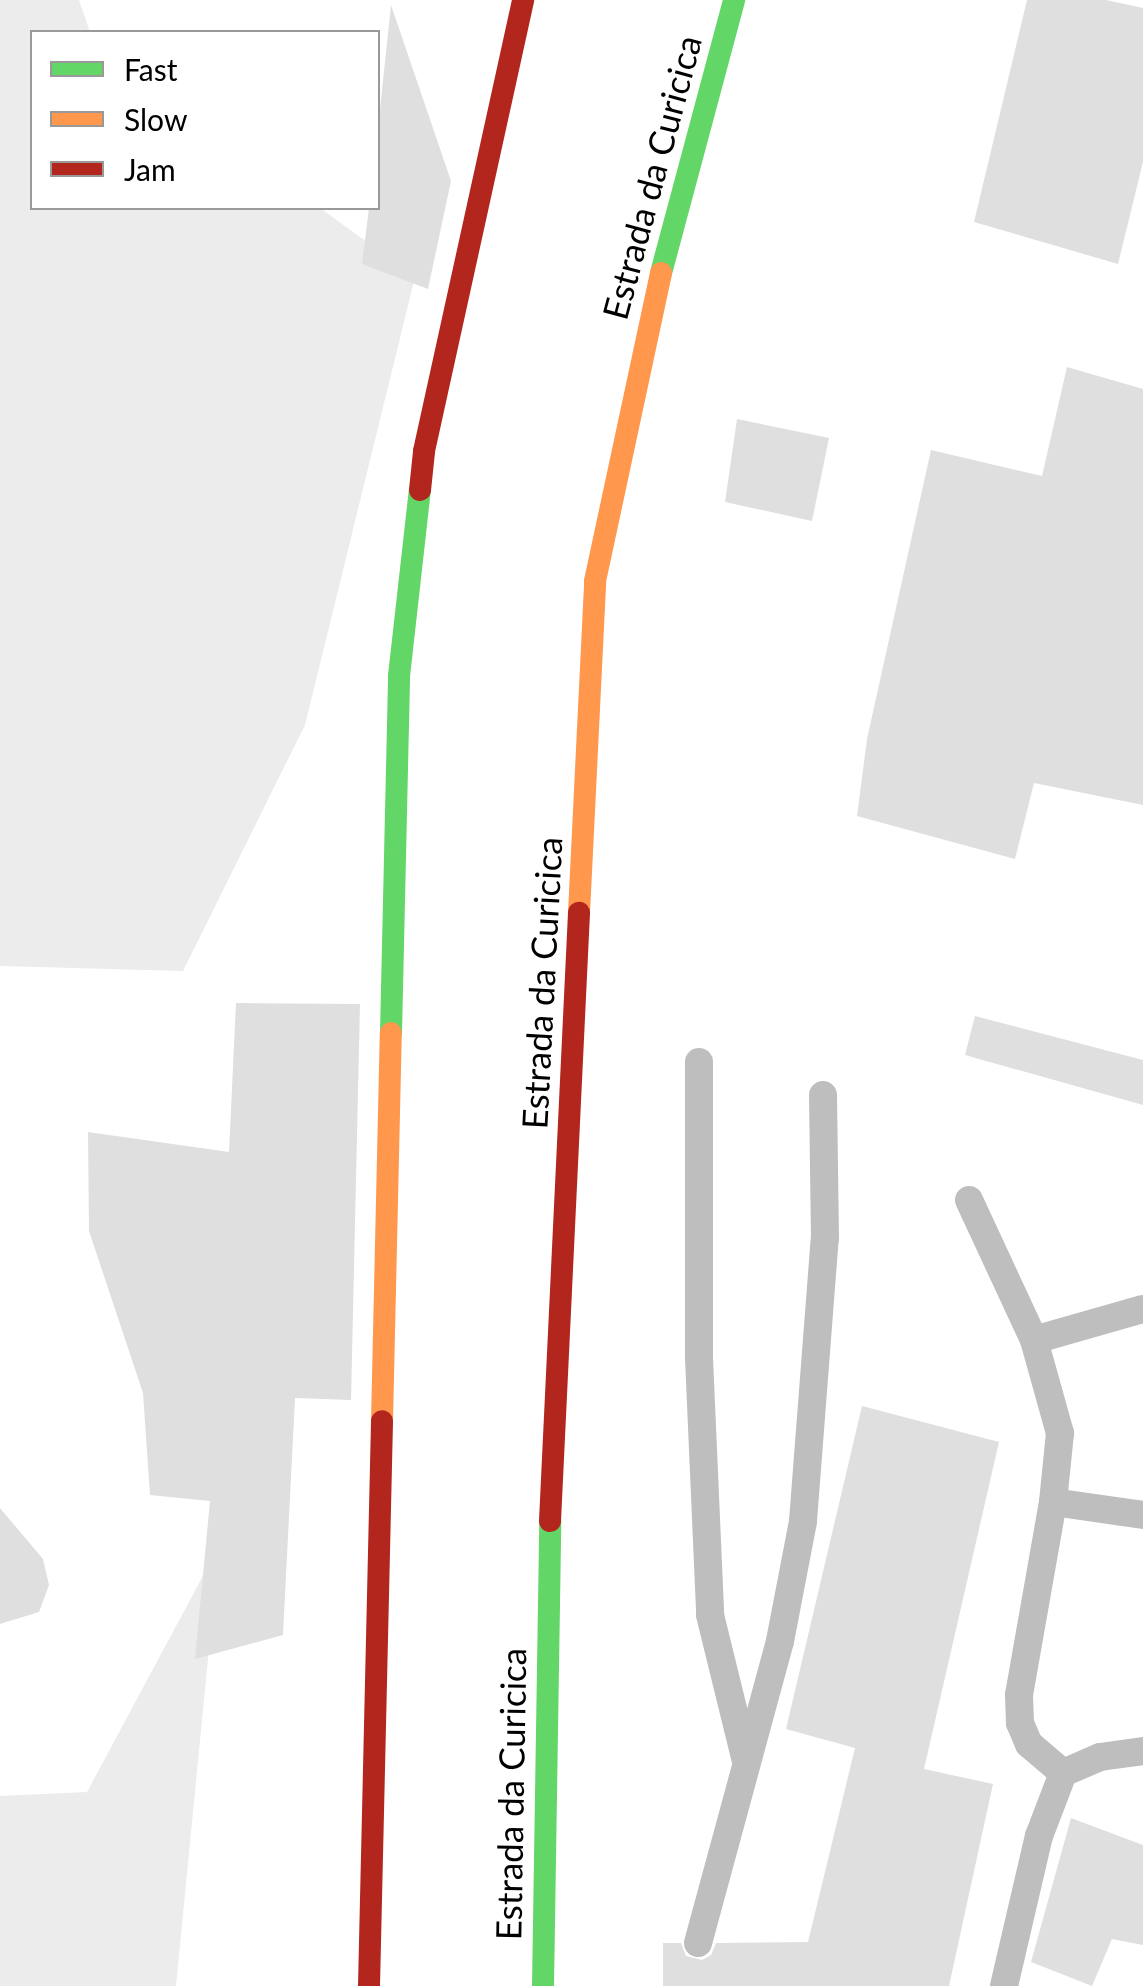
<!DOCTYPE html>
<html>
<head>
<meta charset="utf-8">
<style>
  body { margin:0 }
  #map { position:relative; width:1143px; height:1986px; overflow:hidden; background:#fff; font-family:Lato,sans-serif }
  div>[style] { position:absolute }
  .green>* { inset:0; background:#ececec }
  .building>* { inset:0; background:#dfdfdf }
  .lane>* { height:28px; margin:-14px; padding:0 14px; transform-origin:14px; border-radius:14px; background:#bebebe }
  .fast>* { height:22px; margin:-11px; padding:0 11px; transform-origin:11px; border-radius:11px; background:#63d668 }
  .slow>* { height:22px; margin:-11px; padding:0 11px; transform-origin:11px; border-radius:11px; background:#ff974d }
  .jam>* { height:22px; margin:-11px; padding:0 11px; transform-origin:11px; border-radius:11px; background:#b3261e }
  span { translate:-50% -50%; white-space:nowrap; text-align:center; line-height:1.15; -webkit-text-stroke:10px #fff; paint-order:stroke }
  .street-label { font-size:35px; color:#000 }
  .legend { position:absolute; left:30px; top:30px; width:350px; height:180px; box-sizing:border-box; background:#fff; border:2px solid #999; margin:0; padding:12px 18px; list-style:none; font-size:30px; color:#000 }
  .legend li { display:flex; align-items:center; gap:20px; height:50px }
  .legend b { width:50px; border:2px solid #999 }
</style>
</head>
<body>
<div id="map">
  <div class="green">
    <div style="clip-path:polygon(0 0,79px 0,90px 32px,32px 32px,32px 208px,320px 208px,415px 277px,305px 725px,183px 971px,0 966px)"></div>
    <div style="clip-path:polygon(219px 1546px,176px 1986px,0 1986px,0 1796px,87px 1792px)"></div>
  </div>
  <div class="building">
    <div style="clip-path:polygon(1027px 0,1106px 0,1143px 8px,1143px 162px,1118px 264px,974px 222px)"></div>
    <div style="clip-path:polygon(391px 5px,451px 181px,428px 289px,362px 264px,369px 208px,378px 208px,378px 128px)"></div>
    <div style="clip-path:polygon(1067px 367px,1143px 389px,1143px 805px,1034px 783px,1015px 859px,857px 816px,867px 739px,931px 450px,1042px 476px)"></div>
    <div style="clip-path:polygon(737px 419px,829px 438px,812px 521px,725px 502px)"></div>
    <div style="clip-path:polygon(236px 1003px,360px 1004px,351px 1400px,295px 1398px,283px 1635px,195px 1659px,210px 1501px,150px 1495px,143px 1393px,89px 1231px,88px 1132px,229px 1152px)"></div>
    <div style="clip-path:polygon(975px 1016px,1143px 1060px,1143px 1105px,965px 1055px)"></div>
    <div style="clip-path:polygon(862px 1406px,999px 1442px,924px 1769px,993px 1784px,949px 1986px,663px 1986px,663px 1943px,681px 1943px,686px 1956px,702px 1960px,711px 1955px,716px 1943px,808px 1942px,855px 1748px,786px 1729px)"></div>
    <div style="clip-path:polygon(0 1508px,43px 1559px,49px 1585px,39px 1612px,0 1624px)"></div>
    <div style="clip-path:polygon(1071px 1818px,1143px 1845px,1143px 1945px,1112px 1939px,1092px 1986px,1031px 1962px)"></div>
  </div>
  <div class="lane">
    <div style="left:699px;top:1062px;width:296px;rotate:90deg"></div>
    <div style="left:699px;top:1358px;width:257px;rotate:87.5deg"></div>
    <div style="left:710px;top:1615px;width:147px;rotate:76.2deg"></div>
    <div style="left:969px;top:1200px;width:154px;rotate:65.1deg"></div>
    <div style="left:1034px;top:1340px;width:97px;rotate:74.4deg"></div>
    <div style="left:1060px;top:1433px;width:69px;rotate:95.8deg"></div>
    <div style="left:1053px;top:1502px;width:196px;rotate:100deg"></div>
    <div style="left:1019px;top:1695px;width:28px;rotate:88deg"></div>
    <div style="left:1020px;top:1723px;width:23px;rotate:67deg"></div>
    <div style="left:1029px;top:1744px;width:45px;rotate:40.5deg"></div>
    <div style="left:1034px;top:1340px;width:113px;rotate:-15.9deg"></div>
    <div style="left:1053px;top:1502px;width:91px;rotate:8.2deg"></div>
    <div style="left:698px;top:1943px;width:313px;rotate:-74.8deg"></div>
    <div style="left:780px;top:1641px;width:122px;rotate:-79.1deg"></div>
    <div style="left:803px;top:1521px;width:284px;rotate:-85.6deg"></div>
    <div style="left:825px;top:1238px;width:143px;rotate:-90.8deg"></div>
    <div style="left:1004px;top:1986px;width:154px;rotate:-76.9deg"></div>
    <div style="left:1039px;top:1836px;width:67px;rotate:-69.1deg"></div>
    <div style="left:1063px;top:1773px;width:40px;rotate:-23.4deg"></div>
    <div style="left:1100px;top:1757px;width:43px;rotate:-7.9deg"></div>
  </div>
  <div class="fast">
    <div style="left:661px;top:273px;width:283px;rotate:-75deg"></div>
    <div style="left:391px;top:1033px;width:357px;rotate:-88.7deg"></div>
    <div style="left:399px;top:676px;width:187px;rotate:-83.6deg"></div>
    <div style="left:543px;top:1986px;width:465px;rotate:-89.1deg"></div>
  </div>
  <div class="slow">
    <div style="left:579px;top:913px;width:332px;rotate:-87.2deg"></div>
    <div style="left:595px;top:581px;width:315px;rotate:-77.9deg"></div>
    <div style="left:382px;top:1421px;width:388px;rotate:-88.7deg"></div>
  </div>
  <div class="jam">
    <div style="left:420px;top:490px;width:39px;rotate:-84deg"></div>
    <div style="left:424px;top:451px;width:462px;rotate:-77.6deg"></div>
    <div style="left:550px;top:1521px;width:609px;rotate:-87.27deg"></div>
    <div style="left:369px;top:1986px;width:565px;rotate:-88.68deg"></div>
  </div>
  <div class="street-label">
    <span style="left:651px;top:177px;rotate:-75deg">Estrada da Curicica</span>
    <span style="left:541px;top:983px;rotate:-87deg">Estrada da Curicica</span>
    <span style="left:510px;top:1794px;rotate:-89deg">Estrada da Curicica</span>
  </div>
  <ul class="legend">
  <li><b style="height:12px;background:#63d668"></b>Fast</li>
  <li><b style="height:12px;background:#ff974d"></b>Slow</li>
  <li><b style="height:12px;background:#b3261e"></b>Jam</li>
  </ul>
</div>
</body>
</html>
